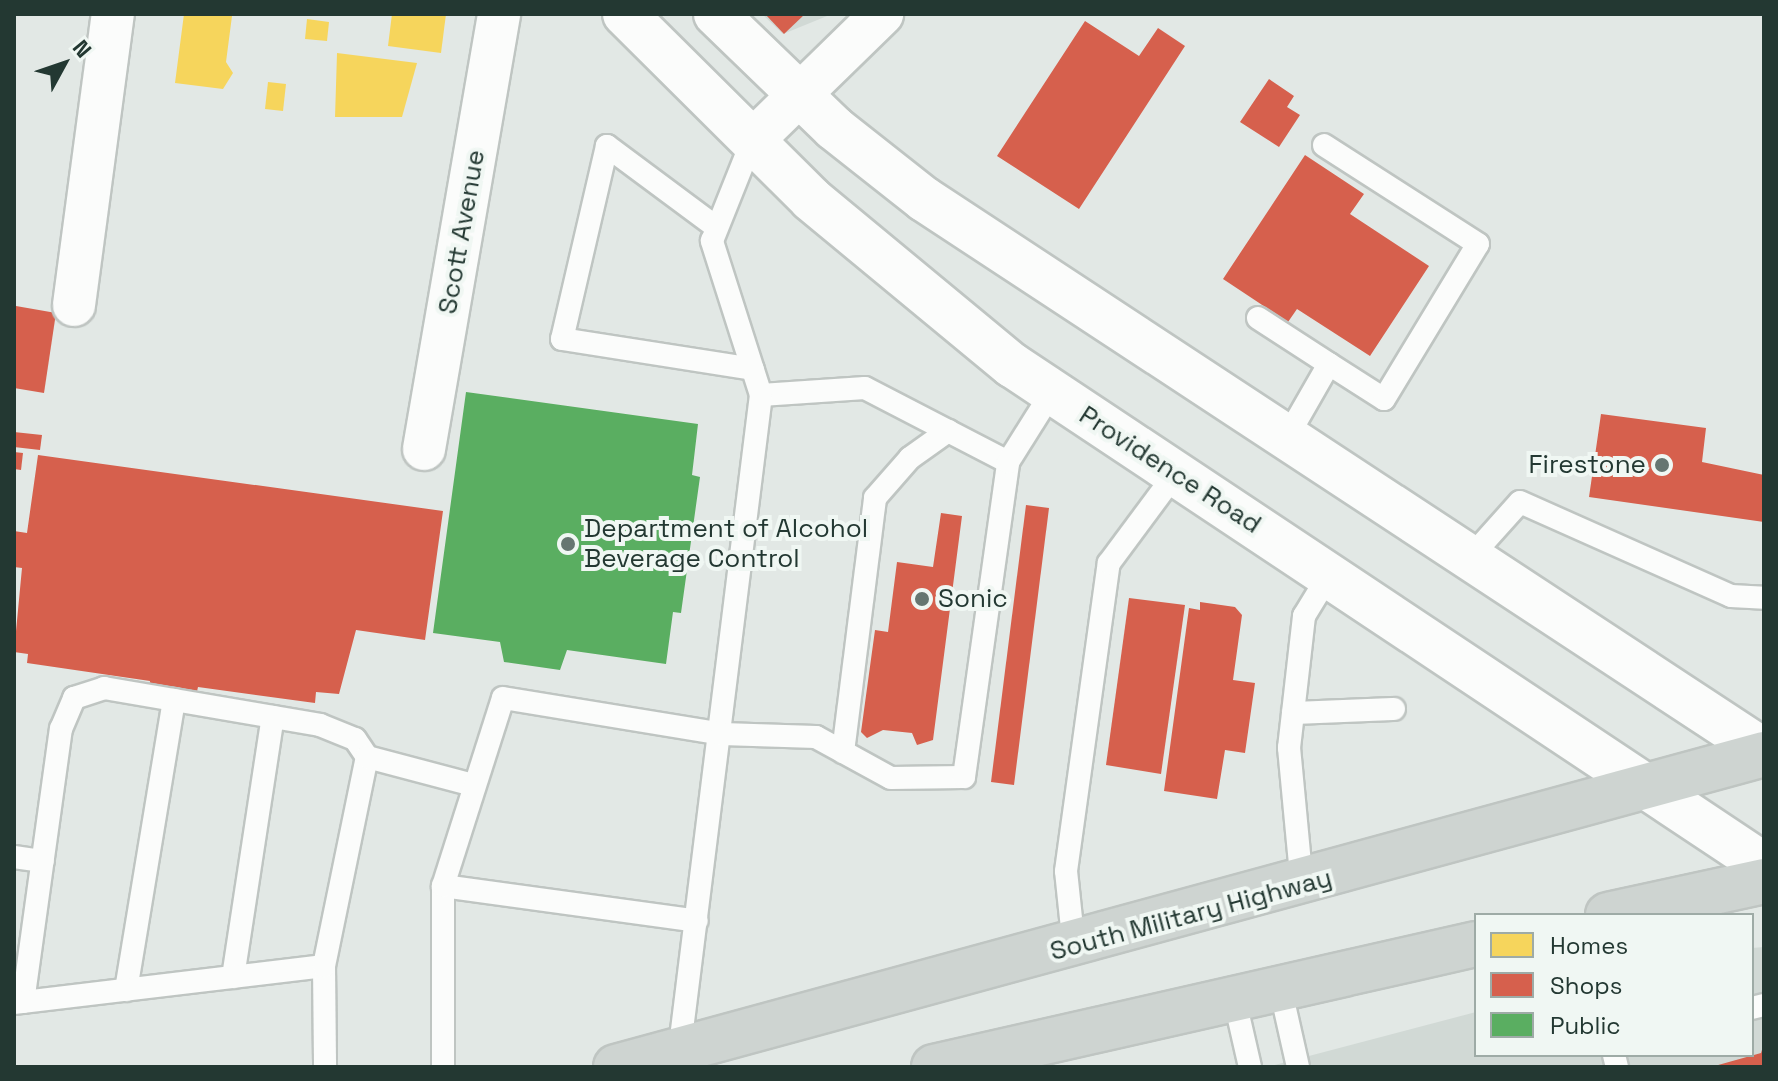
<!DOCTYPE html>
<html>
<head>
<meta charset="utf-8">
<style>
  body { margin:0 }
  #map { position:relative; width:1778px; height:1081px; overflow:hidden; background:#e2e8e5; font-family:"Space Grotesk",sans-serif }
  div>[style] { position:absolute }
  .built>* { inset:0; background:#d1d9d5 }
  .homes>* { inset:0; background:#f6d55c }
  .shops>* { inset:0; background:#d6604d }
  .public>* { inset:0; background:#5aae61 }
  .roads { filter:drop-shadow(2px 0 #bfc5c2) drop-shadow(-2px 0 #bfc5c2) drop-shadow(0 2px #bfc5c2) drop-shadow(0 -2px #bfc5c2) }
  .lane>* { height:22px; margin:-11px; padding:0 11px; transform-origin:11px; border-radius:11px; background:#fbfcfb }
  .street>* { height:42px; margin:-21px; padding:0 21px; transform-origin:21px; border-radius:21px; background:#fbfcfb }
  .secondary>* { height:44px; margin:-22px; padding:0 22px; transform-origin:22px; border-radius:22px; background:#fbfcfb }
  .primary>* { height:44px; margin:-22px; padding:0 22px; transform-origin:22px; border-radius:22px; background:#ced4d1 }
  .dots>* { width:22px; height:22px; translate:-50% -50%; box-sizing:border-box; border:4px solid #f0f7f3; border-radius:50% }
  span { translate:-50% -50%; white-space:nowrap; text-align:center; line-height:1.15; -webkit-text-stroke:8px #f0f7f3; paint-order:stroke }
  .street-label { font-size:26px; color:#233832 }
  .poi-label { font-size:26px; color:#233832 }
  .right { translate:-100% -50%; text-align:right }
  .left { translate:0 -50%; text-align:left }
  .frame { position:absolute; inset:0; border:16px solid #233832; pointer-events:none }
  .legend { position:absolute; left:1474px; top:913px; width:280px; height:144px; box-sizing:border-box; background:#f0f7f3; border:2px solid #9eaba6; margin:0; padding:10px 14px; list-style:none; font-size:24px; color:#233832 }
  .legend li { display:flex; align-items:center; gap:16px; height:40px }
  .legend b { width:40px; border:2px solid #9eaba6 }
  .north { position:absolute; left:24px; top:24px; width:80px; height:80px; -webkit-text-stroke:6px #f0f7f3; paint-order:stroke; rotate:50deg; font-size:22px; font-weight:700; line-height:32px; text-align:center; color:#233832 }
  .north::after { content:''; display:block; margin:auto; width:28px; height:36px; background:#233832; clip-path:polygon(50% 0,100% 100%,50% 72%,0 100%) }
</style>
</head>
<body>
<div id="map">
  <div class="built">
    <div style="clip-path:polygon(762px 14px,832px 14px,783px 34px)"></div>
    <div style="clip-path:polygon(1764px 947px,1764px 1067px,1267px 1067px,1476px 1012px,1476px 1055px,1752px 1055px,1752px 948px)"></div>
  </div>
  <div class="homes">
    <div style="clip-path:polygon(184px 14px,232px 16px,226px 62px,233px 73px,223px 89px,175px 83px)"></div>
    <div style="clip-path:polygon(392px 14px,446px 14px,441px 53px,388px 46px)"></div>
    <div style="clip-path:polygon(307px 19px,329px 22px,327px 41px,305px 39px)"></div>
    <div style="clip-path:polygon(337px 53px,417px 63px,402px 117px,335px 117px)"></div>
    <div style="clip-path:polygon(268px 82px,286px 84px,283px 111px,265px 109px)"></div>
  </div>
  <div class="shops">
    <div style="clip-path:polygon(765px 14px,805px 14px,784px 34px)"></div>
    <div style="clip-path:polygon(1085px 21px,1139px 56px,1158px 28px,1185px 46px,1079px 209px,997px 156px)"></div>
    <div style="clip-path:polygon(1269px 79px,1294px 96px,1287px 107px,1300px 115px,1279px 147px,1240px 122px)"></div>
    <div style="clip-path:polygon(1305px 155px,1364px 194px,1350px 214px,1429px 266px,1370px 356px,1297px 309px,1288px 322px,1223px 279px)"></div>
    <div style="clip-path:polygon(16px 306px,56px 313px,44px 393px,14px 388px)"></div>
    <div style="clip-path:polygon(1601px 414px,1706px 428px,1702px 462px,1764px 475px,1764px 522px,1589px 497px)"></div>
    <div style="clip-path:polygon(14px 432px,42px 435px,40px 450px,14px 447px)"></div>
    <div style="clip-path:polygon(14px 452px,23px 453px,21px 470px,14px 469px)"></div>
    <div style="clip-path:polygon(38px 455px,443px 511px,425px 640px,356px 630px,339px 694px,316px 692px,315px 703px,198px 687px,196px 696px,149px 689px,150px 681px,27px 663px,28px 654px,14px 652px,22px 568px,14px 567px,14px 531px,27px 533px)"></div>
    <div style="clip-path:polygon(1026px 505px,1049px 508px,1014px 785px,991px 782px)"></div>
    <div style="clip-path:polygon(941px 513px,962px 516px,933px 740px,917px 745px,912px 733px,883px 730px,867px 738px,861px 732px,875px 630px,888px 632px,897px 562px,933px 567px)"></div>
    <div style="clip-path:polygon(1129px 598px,1185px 605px,1161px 774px,1106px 765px)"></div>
    <div style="clip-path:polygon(1200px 602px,1235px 607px,1242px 615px,1233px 680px,1255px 683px,1245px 753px,1225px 750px,1217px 799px,1164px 791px,1189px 608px,1200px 610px)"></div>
    <div style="clip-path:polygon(1764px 1043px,1764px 1067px,1711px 1067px,1761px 1053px)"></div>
  </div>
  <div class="public">
    <div style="clip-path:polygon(466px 392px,698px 424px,692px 475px,700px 477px,681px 613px,673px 612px,666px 664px,567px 650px,560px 670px,504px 662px,500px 642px,433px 633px)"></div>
  </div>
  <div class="roads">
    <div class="lane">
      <div style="left:716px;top:227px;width:136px;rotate:-143.4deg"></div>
      <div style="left:607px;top:146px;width:198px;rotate:103.1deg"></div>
      <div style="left:562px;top:339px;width:193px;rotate:8.9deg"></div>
      <div style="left:1258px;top:318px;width:85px;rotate:32.9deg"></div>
      <div style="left:761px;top:395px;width:104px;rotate:-3.9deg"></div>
      <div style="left:865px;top:388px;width:161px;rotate:27.4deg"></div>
      <div style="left:1286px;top:439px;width:86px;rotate:-60.2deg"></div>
      <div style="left:1329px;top:364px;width:65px;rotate:32.5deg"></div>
      <div style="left:1384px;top:399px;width:181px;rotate:-58.8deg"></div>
      <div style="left:1478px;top:244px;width:183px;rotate:-147.3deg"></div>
      <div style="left:1467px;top:561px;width:79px;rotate:-48.1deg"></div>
      <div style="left:1520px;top:502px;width:231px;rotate:24deg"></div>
      <div style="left:1731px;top:596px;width:33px;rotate:3deg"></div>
      <div style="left:1293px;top:713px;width:101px;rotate:-2.3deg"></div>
      <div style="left:843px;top:752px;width:256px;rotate:-82.8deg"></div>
      <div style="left:875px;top:498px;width:53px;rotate:-48.8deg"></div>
      <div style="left:910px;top:458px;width:47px;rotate:-35.4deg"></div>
      <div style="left:14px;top:857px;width:29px;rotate:8deg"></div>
      <div style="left:1302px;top:885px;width:138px;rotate:-95.4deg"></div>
      <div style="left:1289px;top:748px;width:133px;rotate:-83.5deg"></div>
      <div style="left:1304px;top:616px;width:48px;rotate:-58.6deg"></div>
      <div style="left:443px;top:886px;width:256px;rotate:7.8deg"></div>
      <div style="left:1074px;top:947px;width:76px;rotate:-96deg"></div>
      <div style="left:1066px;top:871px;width:311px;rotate:-82.1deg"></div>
      <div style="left:1109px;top:563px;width:111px;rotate:-53.4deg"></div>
      <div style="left:324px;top:966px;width:101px;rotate:89.4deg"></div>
      <div style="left:233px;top:977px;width:263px;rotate:-81.3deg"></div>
      <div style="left:1280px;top:987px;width:82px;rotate:77.3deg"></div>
      <div style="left:126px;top:990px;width:294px;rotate:-80.6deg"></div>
      <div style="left:1234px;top:997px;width:72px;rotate:77.1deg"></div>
      <div style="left:23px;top:1002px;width:276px;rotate:-82.1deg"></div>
      <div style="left:61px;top:729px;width:34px;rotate:-67deg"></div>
      <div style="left:74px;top:698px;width:32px;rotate:-18deg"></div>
      <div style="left:104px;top:688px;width:219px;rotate:9.7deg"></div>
      <div style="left:320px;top:725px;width:38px;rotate:22deg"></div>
      <div style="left:355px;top:739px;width:22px;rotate:56deg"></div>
      <div style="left:14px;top:1003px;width:312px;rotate:-6.8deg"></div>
      <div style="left:324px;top:966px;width:213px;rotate:-78.4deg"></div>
      <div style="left:367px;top:757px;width:110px;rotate:14.8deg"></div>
      <div style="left:1752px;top:1008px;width:12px;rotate:-14deg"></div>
      <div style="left:679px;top:1054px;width:664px;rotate:-82.91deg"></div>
      <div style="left:761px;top:395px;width:162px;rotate:-107.7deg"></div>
      <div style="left:712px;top:241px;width:108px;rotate:-68.2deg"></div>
      <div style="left:1614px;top:1055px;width:12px;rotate:76deg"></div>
      <div style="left:443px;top:1067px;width:181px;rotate:-90deg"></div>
      <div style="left:443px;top:886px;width:197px;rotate:-72.3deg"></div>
      <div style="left:503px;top:698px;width:222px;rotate:9.3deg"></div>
      <div style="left:722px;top:734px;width:94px;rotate:1.8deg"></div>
      <div style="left:816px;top:737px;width:85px;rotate:28.7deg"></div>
      <div style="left:891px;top:778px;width:73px;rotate:-0.8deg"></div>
      <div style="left:964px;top:777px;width:318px;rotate:-82deg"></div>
      <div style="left:1008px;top:462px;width:83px;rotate:-57.8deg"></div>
    </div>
    <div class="street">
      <div style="left:752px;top:141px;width:182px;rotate:-44.3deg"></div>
      <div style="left:74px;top:305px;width:294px;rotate:-82.4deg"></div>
      <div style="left:424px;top:449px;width:441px;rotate:-80.2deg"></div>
    </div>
    <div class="secondary">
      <div style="left:625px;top:14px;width:262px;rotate:44.8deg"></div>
      <div style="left:811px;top:199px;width:261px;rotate:39.6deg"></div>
      <div style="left:1012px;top:365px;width:903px;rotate:33.62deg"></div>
      <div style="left:716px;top:14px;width:164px;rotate:44deg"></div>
      <div style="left:834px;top:128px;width:115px;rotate:38.3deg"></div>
      <div style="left:924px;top:199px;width:1005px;rotate:33.31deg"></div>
    </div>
    <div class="primary">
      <div style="left:1608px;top:915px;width:160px;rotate:-12.3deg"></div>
      <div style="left:616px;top:1067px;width:1190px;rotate:-15.25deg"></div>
      <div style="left:934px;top:1067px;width:556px;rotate:-12.79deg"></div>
    </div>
  </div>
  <div class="dots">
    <div style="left:1662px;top:465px;background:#667671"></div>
    <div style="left:568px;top:544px;background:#667671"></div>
    <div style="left:922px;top:599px;background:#667671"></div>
  </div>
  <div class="street-label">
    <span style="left:462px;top:232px;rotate:-80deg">Scott Avenue</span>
    <span style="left:1170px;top:470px;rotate:33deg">Providence Road</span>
    <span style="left:1191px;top:915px;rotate:-15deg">South Military Highway</span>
  </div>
  <div class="poi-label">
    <span class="right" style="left:1646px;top:465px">Firestone</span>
    <span class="left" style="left:584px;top:544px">Department of Alcohol<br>Beverage Control</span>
    <span class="left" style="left:938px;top:599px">Sonic</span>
  </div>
  <div class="frame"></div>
  <ul class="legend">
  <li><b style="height:22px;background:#f6d55c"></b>Homes</li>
  <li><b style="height:22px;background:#d6604d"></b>Shops</li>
  <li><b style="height:22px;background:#5aae61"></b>Public</li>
  </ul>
  <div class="north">N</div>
</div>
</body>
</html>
